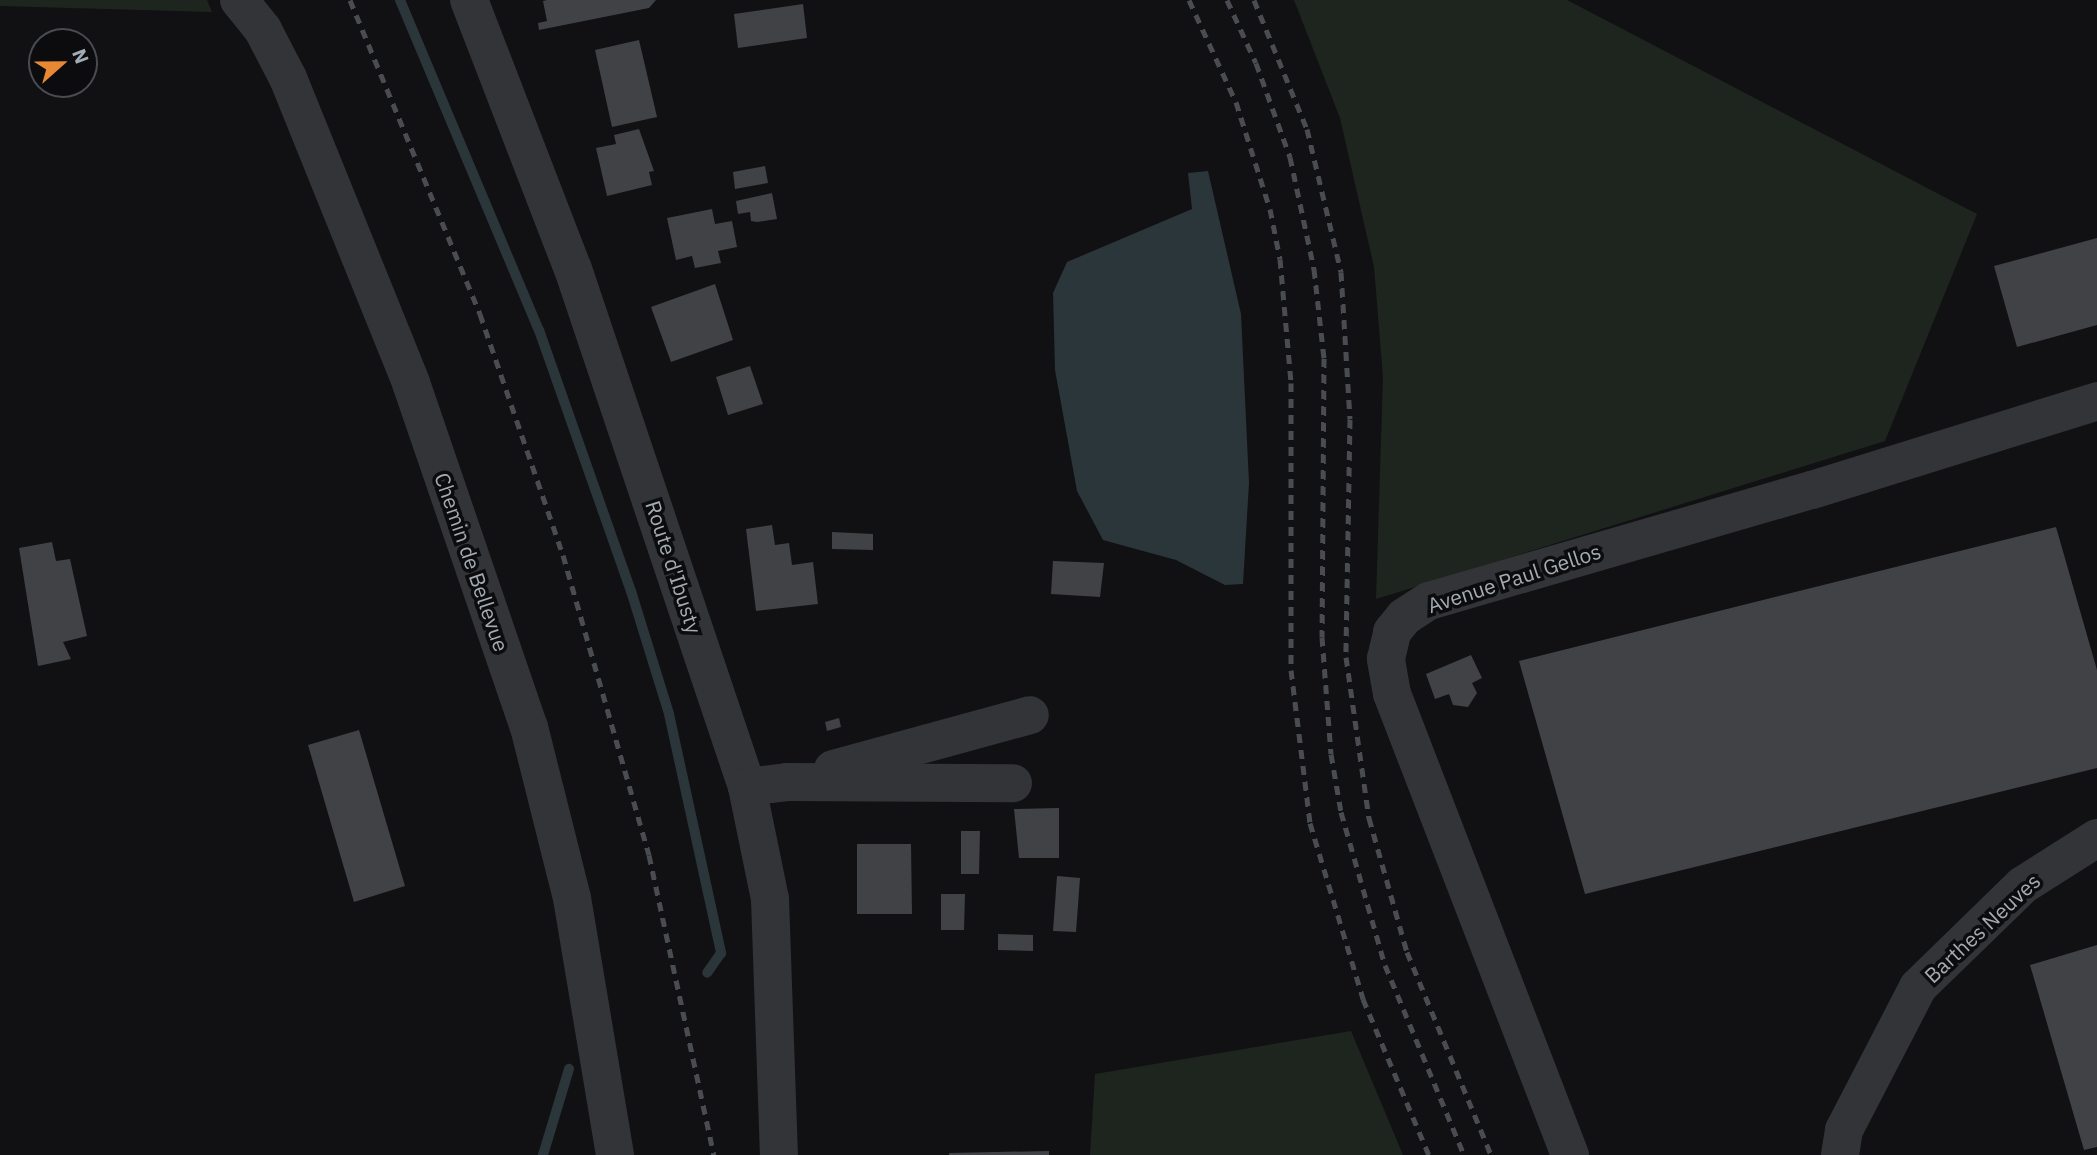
<!DOCTYPE html>
<html>
<head>
<meta charset="utf-8">
<style>
  body { margin:0 }
  #map { position:relative; width:2097px; height:1155px; overflow:hidden; background:#111113; font-family:"IBM Plex Sans",sans-serif }
  div>[style] { position:absolute }
  .green>* { inset:0; background:#1e251e }
  .water>* { inset:0; background:#2b363a }
  .stream>* { height:10px; margin:-5px; padding:0 5px; transform-origin:5px; border-radius:5px; background:#2b363a }
  .building>* { inset:0; background:#404246 }
  .minor>* { height:38px; margin:-19px; padding:0 19px; transform-origin:19px; border-radius:19px; background:#323437 }
  .rail>* { height:5px; margin-top:-2.5px; transform-origin:0; background:repeating-linear-gradient(90deg,#494c50 0 9px,transparent 0 16px) }
  span { translate:-50% -50%; white-space:nowrap; text-align:center; line-height:1.15; -webkit-text-stroke:7px #0c0c0e; paint-order:stroke }
  .street-label { font-size:21px; color:#a3abb3 }
  .north { position:absolute; left:28px; top:28px; width:70px; height:70px; box-sizing:border-box; background:#0c0c0e; border:2px solid #484c50; border-radius:50%; rotate:69deg; font-size:19px; font-weight:700; line-height:28px; text-align:center; color:#a3abb3 }
  .north::after { content:''; display:block; margin:auto; width:24px; height:32px; background:#e88834; clip-path:polygon(50% 0,100% 100%,50% 72%,0 100%) }
</style>
</head>
<body>
<div id="map">
  <div class="green">
    <div style="clip-path:polygon(0 0,207px 0,212px 12px,0 6px)"></div>
    <div style="clip-path:polygon(1294px 0,1567px 0,1977px 214px,1885px 441px,1376px 599px,1383px 377px,1374px 267px,1340px 118px)"></div>
    <div style="clip-path:polygon(1351px 1031px,1403px 1155px,1090px 1155px,1095px 1074px)"></div>
  </div>
  <div class="water">
    <div style="clip-path:polygon(1208px 171px,1241px 314px,1249px 483px,1243px 584px,1225px 585px,1176px 560px,1103px 540px,1077px 491px,1055px 370px,1053px 293px,1067px 262px,1192px 209px,1188px 173px)"></div>
  </div>
  <div class="stream">
    <div style="left:400px;top:0;width:358px;rotate:67.2deg"></div>
    <div style="left:539px;top:330px;width:277px;rotate:70.6deg"></div>
    <div style="left:631px;top:591px;width:129px;rotate:72.8deg"></div>
    <div style="left:669px;top:714px;width:245px;rotate:77.7deg"></div>
    <div style="left:721px;top:953px;width:24px;rotate:125deg"></div>
    <div style="left:543px;top:1155px;width:90px;rotate:-73.2deg"></div>
  </div>
  <div class="building">
    <div style="clip-path:polygon(547px 0,656px 0,649px 8px,539px 30px,538px 23px,547px 21px,543px 1px)"></div>
    <div style="clip-path:polygon(803px 4px,807px 38px,738px 48px,734px 14px)"></div>
    <div style="clip-path:polygon(639px 40px,657px 117px,612px 127px,595px 50px)"></div>
    <div style="clip-path:polygon(639px 129px,654px 171px,649px 172px,652px 185px,607px 196px,596px 148px,616px 144px,614px 135px)"></div>
    <div style="clip-path:polygon(765px 166px,768px 183px,735px 189px,733px 172px)"></div>
    <div style="clip-path:polygon(772px 193px,777px 219px,757px 222px,751px 221px,750px 212px,738px 214px,736px 201px)"></div>
    <div style="clip-path:polygon(712px 209px,715px 224px,732px 221px,737px 247px,718px 251px,721px 263px,695px 268px,692px 256px,676px 260px,667px 218px)"></div>
    <div style="clip-path:polygon(2097px 238px,2097px 325px,2017px 347px,1994px 266px)"></div>
    <div style="clip-path:polygon(715px 284px,733px 340px,671px 362px,651px 307px)"></div>
    <div style="clip-path:polygon(750px 366px,763px 404px,728px 415px,716px 377px)"></div>
    <div style="clip-path:polygon(772px 525px,775px 545px,789px 543px,792px 565px,813px 562px,818px 604px,756px 611px,746px 529px)"></div>
    <div style="clip-path:polygon(2056px 527px,2097px 670px,2097px 768px,1585px 894px,1519px 661px)"></div>
    <div style="clip-path:polygon(832px 532px,873px 534px,873px 550px,832px 549px)"></div>
    <div style="clip-path:polygon(52px 542px,56px 561px,70px 559px,87px 636px,63px 642px,71px 659px,38px 666px,19px 548px)"></div>
    <div style="clip-path:polygon(1053px 561px,1104px 563px,1100px 597px,1051px 594px)"></div>
    <div style="clip-path:polygon(1471px 655px,1482px 678px,1472px 683px,1477px 693px,1468px 707px,1453px 705px,1449px 694px,1435px 699px,1426px 674px)"></div>
    <div style="clip-path:polygon(839px 718px,841px 727px,827px 731px,825px 722px)"></div>
    <div style="clip-path:polygon(359px 730px,405px 886px,354px 902px,308px 745px)"></div>
    <div style="clip-path:polygon(1059px 808px,1059px 858px,1019px 858px,1014px 809px)"></div>
    <div style="clip-path:polygon(961px 831px,980px 831px,979px 874px,961px 874px)"></div>
    <div style="clip-path:polygon(857px 844px,911px 844px,912px 914px,857px 914px)"></div>
    <div style="clip-path:polygon(1057px 876px,1080px 878px,1076px 932px,1053px 931px)"></div>
    <div style="clip-path:polygon(941px 894px,965px 894px,964px 930px,941px 930px)"></div>
    <div style="clip-path:polygon(998px 934px,1033px 935px,1033px 951px,998px 950px)"></div>
    <div style="clip-path:polygon(2097px 945px,2097px 1147px,2084px 1150px,2030px 965px)"></div>
    <div style="clip-path:polygon(1049px 1151px,1049px 1155px,949px 1155px,949px 1153px)"></div>
  </div>
  <div class="minor">
    <div style="left:239px;top:0;width:38px;rotate:51deg"></div>
    <div style="left:263px;top:30px;width:54px;rotate:62.5deg"></div>
    <div style="left:288px;top:78px;width:329px;rotate:68deg"></div>
    <div style="left:411px;top:383px;width:364px;rotate:71.1deg"></div>
    <div style="left:529px;top:727px;width:176px;rotate:75.9deg"></div>
    <div style="left:572px;top:898px;width:261px;rotate:80.5deg"></div>
    <div style="left:469px;top:0;width:288px;rotate:68.9deg"></div>
    <div style="left:573px;top:269px;width:546px;rotate:71.43deg"></div>
    <div style="left:747px;top:787px;width:114px;rotate:78.4deg"></div>
    <div style="left:770px;top:899px;width:256px;rotate:88deg"></div>
    <div style="left:833px;top:769px;width:204px;rotate:-15.3deg"></div>
    <div style="left:747px;top:787px;width:40px;rotate:-7.1deg"></div>
    <div style="left:787px;top:782px;width:226px;rotate:0.3deg"></div>
    <div style="left:1570px;top:1155px;width:494px;rotate:-111.1deg"></div>
    <div style="left:1392px;top:694px;width:36px;rotate:-100deg"></div>
    <div style="left:1386px;top:659px;width:28px;rotate:-77deg"></div>
    <div style="left:1392px;top:632px;width:19px;rotate:-51deg"></div>
    <div style="left:1404px;top:617px;width:30px;rotate:-33deg"></div>
    <div style="left:1429px;top:601px;width:399px;rotate:-16.2deg"></div>
    <div style="left:1812px;top:490px;width:299px;rotate:-17.3deg"></div>
    <div style="left:1840px;top:1155px;width:25px;rotate:-81deg"></div>
    <div style="left:1844px;top:1130px;width:161px;rotate:-62.6deg"></div>
    <div style="left:1918px;top:987px;width:146px;rotate:-44.2deg"></div>
    <div style="left:2023px;top:885px;width:88px;rotate:-32.4deg"></div>
  </div>
  <div class="rail">
    <div style="left:350px;top:0;width:340px;rotate:67.5deg"></div>
    <div style="left:480px;top:314px;width:255px;rotate:71deg"></div>
    <div style="left:563px;top:555px;width:312px;rotate:74deg"></div>
    <div style="left:649px;top:855px;width:307px;rotate:77.8deg"></div>
    <div style="left:1189px;top:0;width:112px;rotate:65.3deg"></div>
    <div style="left:1236px;top:102px;width:112px;rotate:72.4deg"></div>
    <div style="left:1270px;top:209px;width:51px;rotate:78.7deg"></div>
    <div style="left:1280px;top:259px;width:124px;rotate:84.9deg"></div>
    <div style="left:1291px;top:383px;width:287px;rotate:90deg"></div>
    <div style="left:1291px;top:670px;width:154px;rotate:82.9deg"></div>
    <div style="left:1310px;top:823px;width:184px;rotate:73.2deg"></div>
    <div style="left:1363px;top:999px;width:169px;rotate:67.1deg"></div>
    <div style="left:1227px;top:0;width:69px;rotate:65.3deg"></div>
    <div style="left:1256px;top:63px;width:100px;rotate:70.1deg"></div>
    <div style="left:1290px;top:157px;width:115px;rotate:77.9deg"></div>
    <div style="left:1314px;top:269px;width:90px;rotate:83.6deg"></div>
    <div style="left:1324px;top:358px;width:279px;rotate:90.4deg"></div>
    <div style="left:1322px;top:637px;width:117px;rotate:85.6deg"></div>
    <div style="left:1331px;top:754px;width:59px;rotate:80.2deg"></div>
    <div style="left:1341px;top:812px;width:159px;rotate:74deg"></div>
    <div style="left:1385px;top:965px;width:206px;rotate:67.4deg"></div>
    <div style="left:1254px;top:0;width:139px;rotate:67.7deg"></div>
    <div style="left:1307px;top:129px;width:147px;rotate:76.6deg"></div>
    <div style="left:1341px;top:272px;width:147px;rotate:86.5deg"></div>
    <div style="left:1350px;top:419px;width:238px;rotate:91deg"></div>
    <div style="left:1346px;top:657px;width:163px;rotate:81.9deg"></div>
    <div style="left:1369px;top:818px;width:139px;rotate:74.2deg"></div>
    <div style="left:1407px;top:952px;width:220px;rotate:67.5deg"></div>
  </div>
  <div class="street-label">
    <span style="left:472px;top:562px;rotate:71deg">Chemin de Bellevue</span>
    <span style="left:674px;top:567px;rotate:72deg">Route d'Ibusty</span>
    <span style="left:1514px;top:578px;rotate:-18deg">Avenue Paul Gellos</span>
    <span style="left:1982px;top:928px;rotate:-43deg">Barthes Neuves</span>
  </div>
  <div class="north">N</div>
</div>
</body>
</html>
